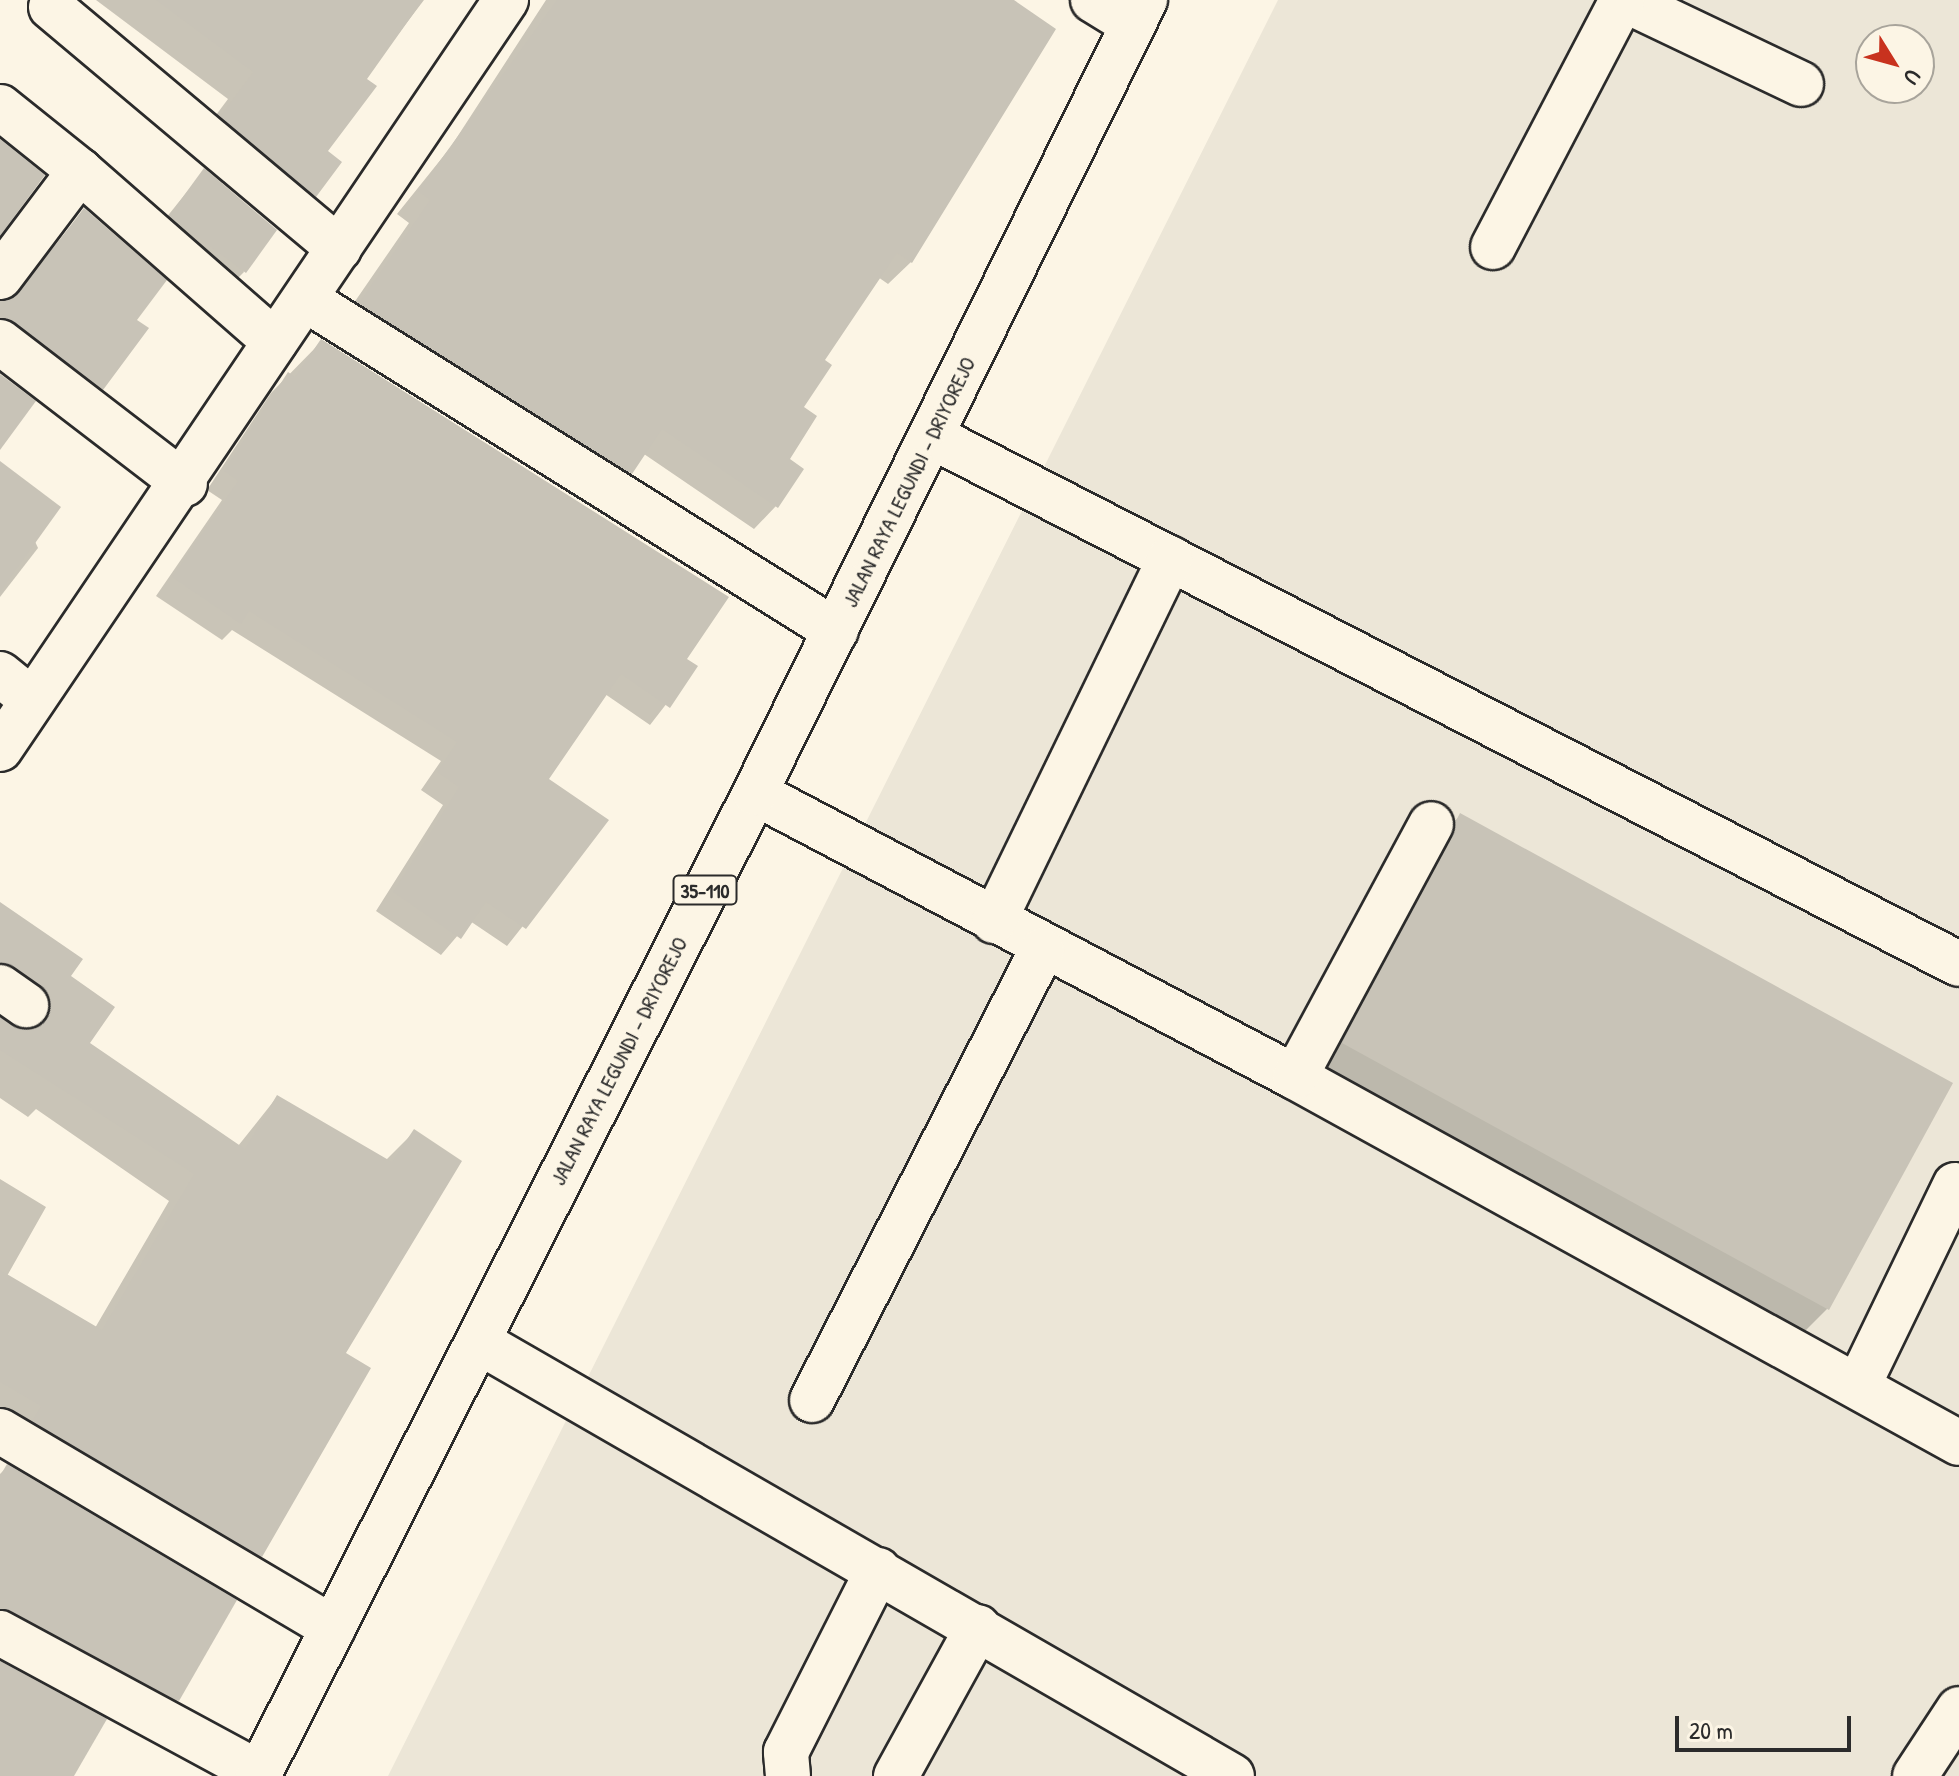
<!DOCTYPE html>
<html>
<head>
<meta charset="utf-8">
<style>
  body { margin:0 }
  #map { position:relative; width:1959px; height:1776px; overflow:hidden; background:#fcf5e5; font-family:"Patrick Hand",sans-serif }
  div>[style] { position:absolute }
  .built>* { inset:0; background:#ece6d7 }
  .shadow>* { inset:0; background:#0003 }
  .building>* { inset:0; background:#c8c3b7 }
  .roads { filter:drop-shadow(2px 0 #2b2b2b) drop-shadow(-2px 0 #2b2b2b) drop-shadow(0 2px #2b2b2b) drop-shadow(0 -2px #2b2b2b) }
  .minor>* { height:44px; margin:-22px; padding:0 22px; transform-origin:22px; border-radius:22px; background:#fcf5e5 }
  .major>* { height:44px; margin:-22px; padding:0 22px; transform-origin:22px; border-radius:22px; background:#fcf5e5 }
  span { translate:-50% -50%; white-space:nowrap; text-align:center; line-height:1.15; -webkit-text-stroke:8px #fcf5e5; paint-order:stroke }
  .shield-label span { padding:2px 6px; background:#fcf5e5; border:2px solid; border-radius:6px; -webkit-text-stroke-width:0 }
  .shield-label { font-size:20px; color:#2b2b2b; font-weight:700 }
  .street-label { font-size:22px; color:#2b2b2b }
  .north { position:absolute; left:1855px; top:24px; width:80px; height:80px; box-sizing:border-box; background:#fcf5e5; border:2px solid #a8a49b; border-radius:50%; rotate:127deg; font-size:22px; font-weight:700; line-height:32px; text-align:center; color:#2b2b2b }
  .north::after { content:''; display:block; margin:auto; width:28px; height:36px; background:#c8321e; clip-path:polygon(50% 0,100% 100%,50% 72%,0 100%) }
  .scale { position:absolute; left:1675px; top:1716px; width:176px; height:36px; box-sizing:border-box; border:4px solid #2b2b2b; border-top:0; padding-left:10px; font-size:24px; line-height:28px; white-space:nowrap; color:#2b2b2b; -webkit-text-stroke:6px #fcf5e5; paint-order:stroke }
</style>
</head>
<body>
<div id="map">
  <div class="built">
    <div style="clip-path:polygon(evenodd,1278px 0,1959px 0,1959px 1776px,388px 1776px,1278px 0,1871px 40px,1919px 40px,1919px 88px,1871px 88px,1871px 40px)"></div>
  </div>
  <div class="shadow">
    <div style="clip-path:polygon(96px 0,424px 0,364px 79px,325px 152px,314px 195px,288px 221px,195px 143px,228px 99px)"></div>
    <div style="clip-path:polygon(546px 0,1011px 0,911px 262px,888px 284px,878px 277px,822px 361px,801px 408px,776px 506px,754px 529px,644px 454px,608px 495px,338px 326px,409px 223px,397px 214px,450px 148px)"></div>
    <div style="clip-path:polygon(204px 171px,244px 272px,221px 295px,148px 240px)"></div>
    <div style="clip-path:polygon(84px 210px,134px 320px,101px 388px,80px 410px,0 349px,0 303px,12px 298px)"></div>
    <div style="clip-path:polygon(322px 341px,695px 667px,650px 725px,605px 694px,547px 780px,606px 821px,507px 946px,470px 921px,441px 955px,376px 911px,443px 805px,421px 790px,441px 761px,232px 630px,222px 640px,156px 596px,222px 500px,207px 490px,271px 393px)"></div>
    <div style="clip-path:polygon(0 464px,38px 548px,0 597px)"></div>
    <div style="clip-path:polygon(1461px 815px,1828px 1308px,1785px 1351px,1300px 1086px,1418px 858px)"></div>
    <div style="clip-path:polygon(0 904px,68px 976px,88px 1043px,238px 1146px,277px 1097px,386px 1160px,414px 1132px,343px 1353px,261px 1556px,235px 1582px,0 1423px,0 1179px,46px 1207px,7px 1276px,95px 1328px,169px 1201px,36px 1109px,28px 1117px,0 1098px,0 1018px,24px 1032px,0 1002px)"></div>
    <div style="clip-path:polygon(7px 1467px,178px 1700px,159px 1719px,0 1634px,0 1474px)"></div>
  </div>
  <div class="building">
    <div style="clip-path:polygon(156px 0,423px 0,367px 79px,377px 86px,328px 151px,342px 162px,316px 197px,220px 116px,253px 72px)"></div>
    <div style="clip-path:polygon(557px 0,1014px 0,1056px 29px,912px 263px,897px 253px,825px 360px,832px 365px,804px 407px,817px 416px,790px 459px,804px 469px,778px 508px,662px 429px,632px 474px,359px 303px,430px 200px,418px 191px)"></div>
    <div style="clip-path:polygon(0 139px,45px 175px,0 236px)"></div>
    <div style="clip-path:polygon(204px 168px,277px 230px,246px 273px,169px 216px)"></div>
    <div style="clip-path:polygon(84px 208px,167px 280px,137px 320px,149px 328px,103px 390px,0 318px,0 301px,20px 292px)"></div>
    <div style="clip-path:polygon(321px 339px,729px 597px,687px 659px,698px 666px,670px 708px,621px 674px,549px 779px,609px 820px,526px 929px,486px 902px,461px 939px,393px 892px,459px 787px,437px 772px,457px 742px,249px 611px,241px 624px,172px 577px,238px 481px,224px 471px,288px 372px,295px 377px)"></div>
    <div style="clip-path:polygon(0 374px,36px 401px,0 450px)"></div>
    <div style="clip-path:polygon(0 461px,61px 507px,0 592px)"></div>
    <div style="clip-path:polygon(1460px 813px,1953px 1083px,1829px 1310px,1342px 1043px)"></div>
    <div style="clip-path:polygon(0 902px,83px 959px,71px 976px,115px 1007px,90px 1043px,245px 1149px,277px 1095px,392px 1162px,414px 1129px,462px 1161px,346px 1353px,371px 1368px,262px 1557px,32px 1421px,41px 1406px,0 1382px,0 1270px,102px 1330px,194px 1174px,0 1050px,0 1017px,36px 1028px,51px 1006px,40px 984px,0 962px)"></div>
    <div style="clip-path:polygon(7px 1464px,237px 1600px,179px 1701px,0 1608px,0 1476px)"></div>
    <div style="clip-path:polygon(0 1661px,107px 1719px,74px 1776px,0 1776px)"></div>
  </div>
  <div class="roads">
    <div class="minor">
      <div style="left:1093px;top:0;width:46px;rotate:31.6deg"></div>
      <div style="left:1625px;top:0;width:195px;rotate:25.5deg"></div>
      <div style="left:51px;top:7px;width:376px;rotate:40deg"></div>
      <div style="left:0;top:107px;width:102px;rotate:38.7deg"></div>
      <div style="left:1493px;top:247px;width:279px;rotate:-62.4deg"></div>
      <div style="left:0;top:277px;width:133px;rotate:-53deg"></div>
      <div style="left:80px;top:171px;width:259px;rotate:41.2deg"></div>
      <div style="left:305px;top:299px;width:626px;rotate:32.02deg"></div>
      <div style="left:0;top:342px;width:233px;rotate:37.5deg"></div>
      <div style="left:933px;top:437px;width:1153px;rotate:27.19deg"></div>
      <div style="left:0;top:674px;width:41px;rotate:39.1deg"></div>
      <div style="left:0;top:749px;width:904px;rotate:-55.96deg"></div>
      <div style="left:755px;top:793px;width:610px;rotate:27.74deg"></div>
      <div style="left:1295px;top:1077px;width:758px;rotate:28.86deg"></div>
      <div style="left:994px;top:921px;width:403px;rotate:-64.1deg"></div>
      <div style="left:0;top:987px;width:32px;rotate:35deg"></div>
      <div style="left:1295px;top:1077px;width:287px;rotate:-61.7deg"></div>
      <div style="left:479px;top:1342px;width:869px;rotate:29.96deg"></div>
      <div style="left:1859px;top:1384px;width:221px;rotate:-64.2deg"></div>
      <div style="left:812px;top:1400px;width:505px;rotate:-62.93deg"></div>
      <div style="left:0;top:1431px;width:387px;rotate:30.6deg"></div>
      <div style="left:0;top:1633px;width:294px;rotate:28.4deg"></div>
      <div style="left:788px;top:1776px;width:24px;rotate:-95deg"></div>
      <div style="left:786px;top:1752px;width:204px;rotate:-63.2deg"></div>
      <div style="left:896px;top:1776px;width:170px;rotate:-61.2deg"></div>
      <div style="left:1915px;top:1776px;width:80px;rotate:-56.7deg"></div>
    </div>
    <div class="major">
      <div style="left:258px;top:1776px;width:1101px;rotate:-63.18deg"></div>
      <div style="left:755px;top:793px;width:884px;rotate:-63.81deg"></div>
    </div>
  </div>
  <div class="shield-label">
    <span style="left:705px;top:890px">35-110</span>
  </div>
  <div class="street-label">
    <span style="left:909px;top:482px;rotate:-64deg">JALAN RAYA LEGUNDI - DRIYOREJO</span>
    <span style="left:619px;top:1061px;rotate:-63deg">JALAN RAYA LEGUNDI - DRIYOREJO</span>
  </div>
  <div class="north">U</div>
  <div class="scale">20 m</div>
</div>
</body>
</html>
